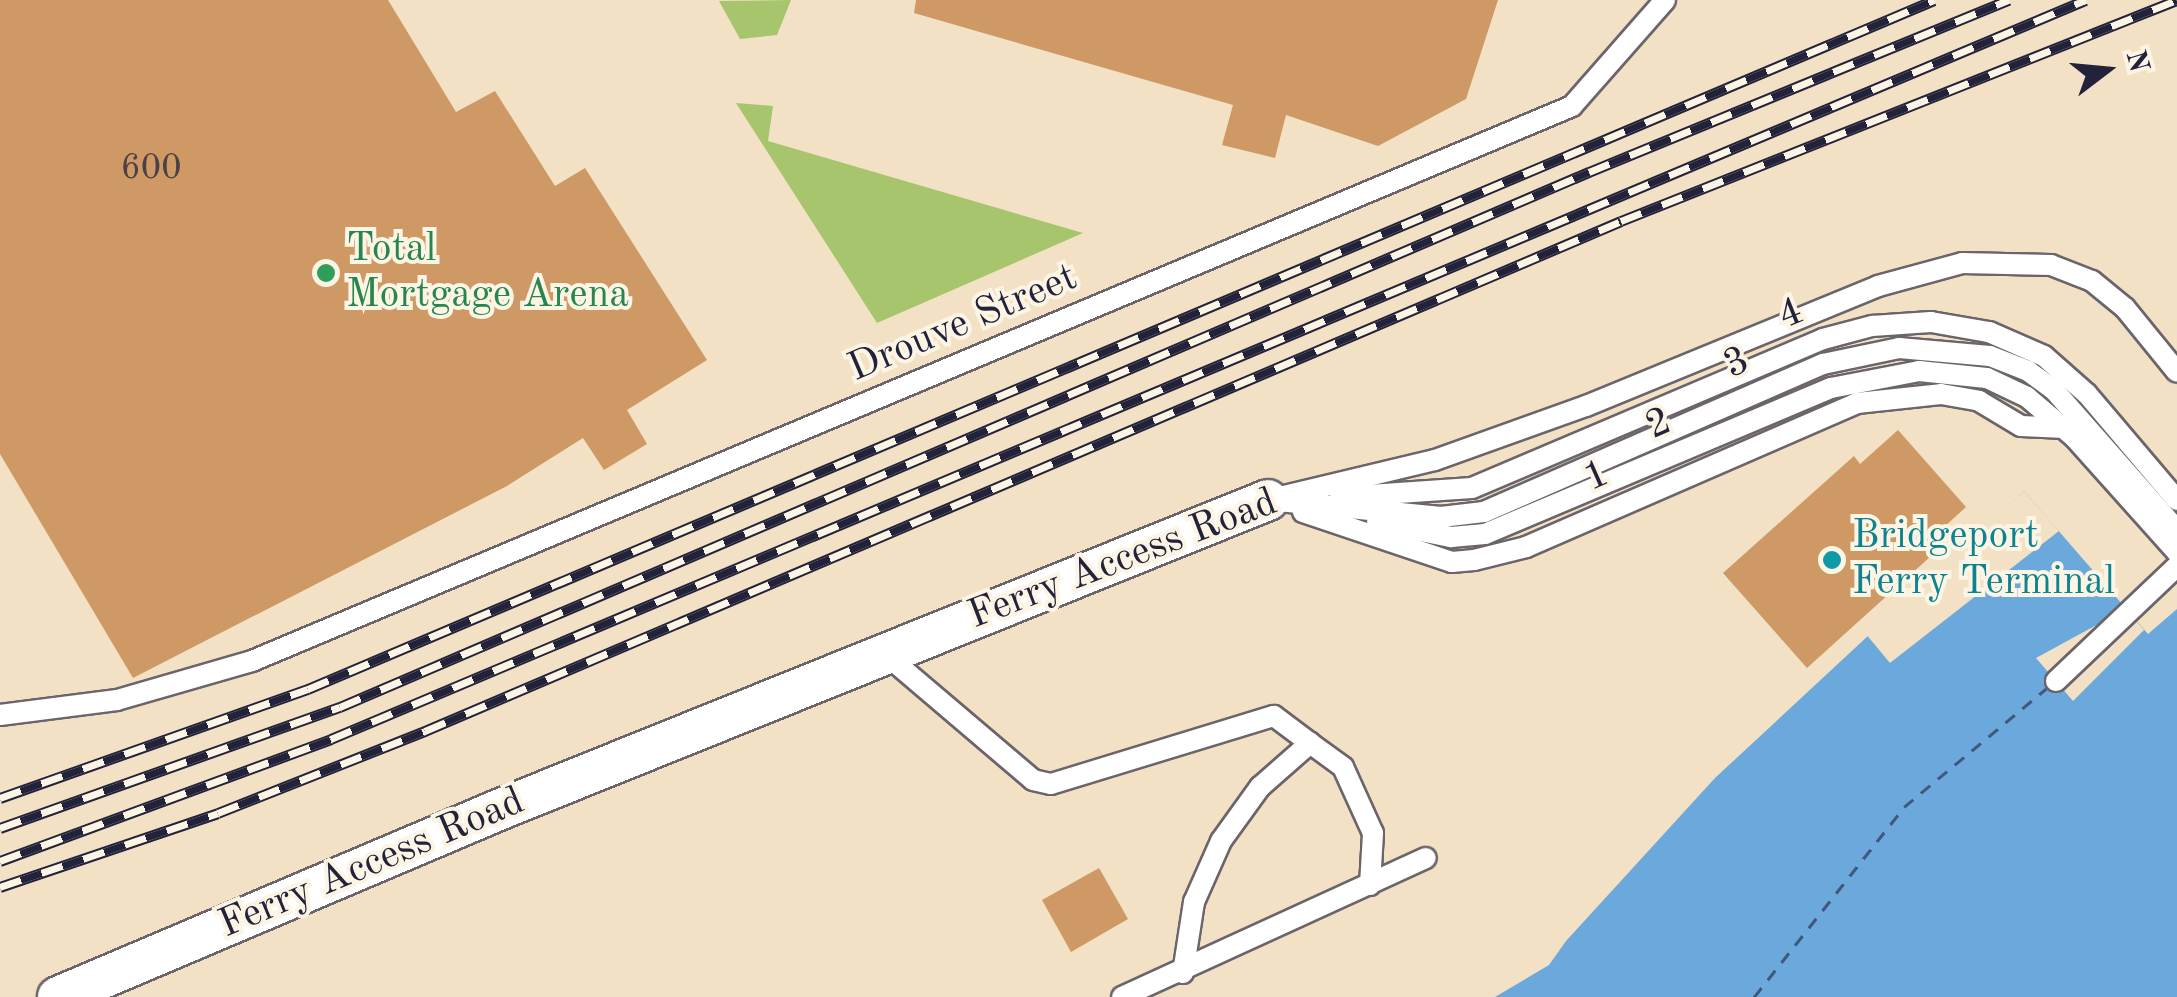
<!DOCTYPE html>
<html>
<head>
<meta charset="utf-8">
<style>
  body { margin:0 }
  #map { position:relative; width:2177px; height:997px; overflow:hidden; background:#f2e1c4; font-family:"Old Standard TT",serif }
  div>[style] { position:absolute }
  .green>* { inset:0; background:#a7c56d }
  .water>* { inset:0; background:#6ba9dd }
  .pier>* { inset:0; background:#f2e1c4 }
  .ferry>* { height:2.5px; margin-top:-1.25px; transform-origin:0; background:repeating-linear-gradient(90deg,#3f587c 0 12px,transparent 0 22px) }
  .building>* { inset:0; background:#ce9964 }
  .roads { filter:drop-shadow(2px 0 #6b656b) drop-shadow(-2px 0 #6b656b) drop-shadow(0 2px #6b656b) drop-shadow(0 -2px #6b656b) }
  .lane>* { height:20px; margin:-10px; padding:0 10px; transform-origin:10px; border-radius:10px; background:#fff }
  .street>* { height:40px; margin:-20px; padding:0 20px; transform-origin:20px; border-radius:20px; background:#fff }
  .rail>* { height:11px; margin-top:-5.5px; transform-origin:0; background:repeating-linear-gradient(90deg,#fcf5e5 0 22px,#22223b 0 44px); box-sizing:border-box; border-block:2px solid #22223b }
  .dots>* { width:28px; height:28px; translate:-50% -50%; box-sizing:border-box; border:5px solid #fcf5e5; border-radius:50% }
  span { translate:-50% -50%; white-space:nowrap; text-align:center; line-height:1.15; -webkit-text-stroke:8px #fcf5e5; paint-order:stroke }
  .number-label { font-size:35px; color:#4d4045 }
  .number-label span { -webkit-text-stroke-width:0 }
  .leisure-label { font-size:40px; color:#27864d }
  .left { translate:0 -50%; text-align:left }
  .street-label { font-size:40px; color:#22223b }
  .culture-label { font-size:40px; color:#0d838f }
  .north { position:absolute; left:2057px; top:20px; width:100px; height:100px; -webkit-text-stroke:8px #fcf5e5; paint-order:stroke; rotate:74deg; font-size:28px; font-weight:700; line-height:40px; text-align:center; color:#22223b }
  .north::after { content:''; display:block; margin:auto; width:35px; height:45px; background:#22223b; clip-path:polygon(50% 0,100% 100%,50% 72%,0 100%) }
</style>
</head>
<body>
<div id="map">
  <div class="green">
    <div style="clip-path:polygon(791px 0,777px 35px,740px 39px,719px 1px)"></div>
    <div style="clip-path:polygon(736px 103px,773px 106px,768px 141px,1083px 233px,877px 323px)"></div>
  </div>
  <div class="water">
    <div style="clip-path:polygon(2024px 491px,2148px 634px,2177px 609px,2177px 997px,1374px 997px,1518px 949px,1566px 941px,1715px 778px)"></div>
  </div>
  <div class="pier">
    <div style="clip-path:polygon(2024px 491px,2059px 531px,1890px 663px,1865px 633px)"></div>
    <div style="clip-path:polygon(2122px 604px,2144px 630px,2073px 701px,2036px 658px,2102px 622px)"></div>
    <div style="clip-path:polygon(1556px 938px,1566px 941px,1549px 965px,1495px 997px,1369px 997px,1378px 987px,1466px 949px)"></div>
  </div>
  <div class="ferry">
    <div style="left:1754px;top:997px;width:242px;rotate:-51.7deg"></div>
    <div style="left:1904px;top:807px;width:186px;rotate:-39.8deg"></div>
  </div>
  <div class="building">
    <div style="clip-path:polygon(0 0,388px 0,456px 112px,495px 91px,555px 186px,585px 168px,707px 360px,627px 410px,647px 444px,604px 470px,583px 438px,507px 486px,133px 678px,0 454px)"></div>
    <div style="clip-path:polygon(916px 0,1498px 0,1466px 99px,1378px 146px,1286px 115px,1275px 158px,1222px 145px,1233px 105px,914px 13px)"></div>
    <div style="clip-path:polygon(1898px 430px,1966px 507px,1933px 537px,1941px 547px,1807px 668px,1723px 573px,1854px 456px,1860px 464px)"></div>
    <div style="clip-path:polygon(1099px 868px,1128px 919px,1071px 952px,1042px 900px)"></div>
  </div>
  <div class="roads">
    <div class="lane">
      <div style="left:1284px;top:496px;width:155px;rotate:-13.4deg"></div>
      <div style="left:1435px;top:460px;width:160px;rotate:-19.7deg"></div>
      <div style="left:1586px;top:406px;width:316px;rotate:-22.3deg"></div>
      <div style="left:1878px;top:286px;width:87px;rotate:-15.3deg"></div>
      <div style="left:1962px;top:263px;width:89px;rotate:1.3deg"></div>
      <div style="left:2051px;top:265px;width:44px;rotate:21.3deg"></div>
      <div style="left:2092px;top:281px;width:43px;rotate:39.3deg"></div>
      <div style="left:2125px;top:308px;width:82px;rotate:50.9deg"></div>
      <div style="left:1340px;top:497px;width:132px;rotate:-3.9deg"></div>
      <div style="left:1472px;top:488px;width:381px;rotate:-23deg"></div>
      <div style="left:1823px;top:339px;width:51px;rotate:-14.9deg"></div>
      <div style="left:1872px;top:326px;width:59px;rotate:-3.9deg"></div>
      <div style="left:1931px;top:322px;width:59px;rotate:9.8deg"></div>
      <div style="left:1989px;top:332px;width:60px;rotate:23.6deg"></div>
      <div style="left:2044px;top:356px;width:57px;rotate:41.5deg"></div>
      <div style="left:2087px;top:394px;width:139px;rotate:49.7deg"></div>
      <div style="left:1268px;top:500px;width:174px;rotate:5.6deg"></div>
      <div style="left:1441px;top:517px;width:43px;rotate:-6.6deg"></div>
      <div style="left:1484px;top:512px;width:370px;rotate:-23.6deg"></div>
      <div style="left:1823px;top:364px;width:78px;rotate:-11.9deg"></div>
      <div style="left:1899px;top:348px;width:91px;rotate:5deg"></div>
      <div style="left:1990px;top:356px;width:41px;rotate:21.5deg"></div>
      <div style="left:2028px;top:371px;width:32px;rotate:36deg"></div>
      <div style="left:2054px;top:390px;width:186px;rotate:48.7deg"></div>
      <div style="left:1303px;top:512px;width:157px;rotate:18.6deg"></div>
      <div style="left:1452px;top:562px;width:22px;rotate:-5deg"></div>
      <div style="left:1474px;top:560px;width:54px;rotate:-14deg"></div>
      <div style="left:1526px;top:547px;width:361px;rotate:-23.5deg"></div>
      <div style="left:1857px;top:403px;width:84px;rotate:-6.1deg"></div>
      <div style="left:1941px;top:394px;width:39px;rotate:10deg"></div>
      <div style="left:1979px;top:401px;width:49px;rotate:30.8deg"></div>
      <div style="left:2021px;top:426px;width:44px;rotate:2.6deg"></div>
      <div style="left:1377px;top:522px;width:76px;rotate:11.5deg"></div>
      <div style="left:1451px;top:537px;width:34px;rotate:-5deg"></div>
      <div style="left:1485px;top:534px;width:376px;rotate:-22.9deg"></div>
      <div style="left:1831px;top:388px;width:90px;rotate:-10.9deg"></div>
      <div style="left:1919px;top:371px;width:68px;rotate:5.9deg"></div>
      <div style="left:1987px;top:378px;width:44px;rotate:25.4deg"></div>
      <div style="left:2027px;top:397px;width:63px;rotate:40.5deg"></div>
      <div style="left:2075px;top:438px;width:153px;rotate:48.2deg"></div>
      <div style="left:885px;top:654px;width:194px;rotate:40.4deg"></div>
      <div style="left:1033px;top:780px;width:18px;rotate:13deg"></div>
      <div style="left:1051px;top:784px;width:233px;rotate:-17deg"></div>
      <div style="left:1274px;top:716px;width:45px;rotate:36.9deg"></div>
      <div style="left:2056px;top:681px;width:167px;rotate:-43.5deg"></div>
      <div style="left:0;top:715px;width:118px;rotate:-7.3deg"></div>
      <div style="left:117px;top:700px;width:141px;rotate:-16.1deg"></div>
      <div style="left:252px;top:661px;width:1432px;rotate:-22.8deg"></div>
      <div style="left:1572px;top:106px;width:141px;rotate:-48.7deg"></div>
      <div style="left:1183px;top:973px;width:72px;rotate:-81.2deg"></div>
      <div style="left:1194px;top:902px;width:67px;rotate:-66.1deg"></div>
      <div style="left:1221px;top:841px;width:67px;rotate:-54.2deg"></div>
      <div style="left:1260px;top:787px;width:67px;rotate:-41.3deg"></div>
      <div style="left:1310px;top:743px;width:41px;rotate:36deg"></div>
      <div style="left:1343px;top:767px;width:72px;rotate:65.6deg"></div>
      <div style="left:1373px;top:833px;width:52px;rotate:93.3deg"></div>
      <div style="left:1122px;top:997px;width:334px;rotate:-24.6deg"></div>
    </div>
    <div class="street">
      <div style="left:58px;top:997px;width:476px;rotate:-23deg"></div>
      <div style="left:496px;top:811px;width:832px;rotate:-21.94deg"></div>
    </div>
  </div>
  <div class="rail">
    <div style="left:0;top:798px;width:327px;rotate:-19.5deg"></div>
    <div style="left:308px;top:689px;width:1766px;rotate:-22.96deg"></div>
    <div style="left:0;top:828px;width:361px;rotate:-19.6deg"></div>
    <div style="left:340px;top:707px;width:1359px;rotate:-23.19deg"></div>
    <div style="left:1589px;top:172px;width:454px;rotate:-22.3deg"></div>
    <div style="left:0;top:861px;width:353px;rotate:-20.2deg"></div>
    <div style="left:331px;top:739px;width:1904px;rotate:-22.84deg"></div>
    <div style="left:0;top:887px;width:230px;rotate:-18.7deg"></div>
    <div style="left:218px;top:813px;width:223px;rotate:-21.6deg"></div>
    <div style="left:425px;top:731px;width:1300px;rotate:-23.09deg"></div>
    <div style="left:1621px;top:221px;width:598px;rotate:-21.68deg"></div>
  </div>
  <div class="dots">
    <div style="left:326px;top:273px;background:#2e9e5b"></div>
    <div style="left:1832px;top:560px;background:#0f9aa8"></div>
  </div>
  <div class="number-label">
    <span style="left:151px;top:169px">600</span>
  </div>
  <div class="leisure-label">
    <span class="left" style="left:346px;top:273px">Total<br>Mortgage Arena</span>
  </div>
  <div class="street-label">
    <span style="left:1791px;top:315px;rotate:-22deg">4</span>
    <span style="left:963px;top:324px;rotate:-23deg">Drouve Street</span>
    <span style="left:1737px;top:364px;rotate:-24deg">3</span>
    <span style="left:1659px;top:425px;rotate:-23deg">2</span>
    <span style="left:1597px;top:477px;rotate:-24deg">1</span>
    <span style="left:1123px;top:560px;rotate:-21deg">Ferry Access Road</span>
    <span style="left:372px;top:864px;rotate:-23deg">Ferry Access Road</span>
  </div>
  <div class="culture-label">
    <span class="left" style="left:1852px;top:560px">Bridgeport<br>Ferry Terminal</span>
  </div>
  <div class="north">N</div>
</div>
</body>
</html>
